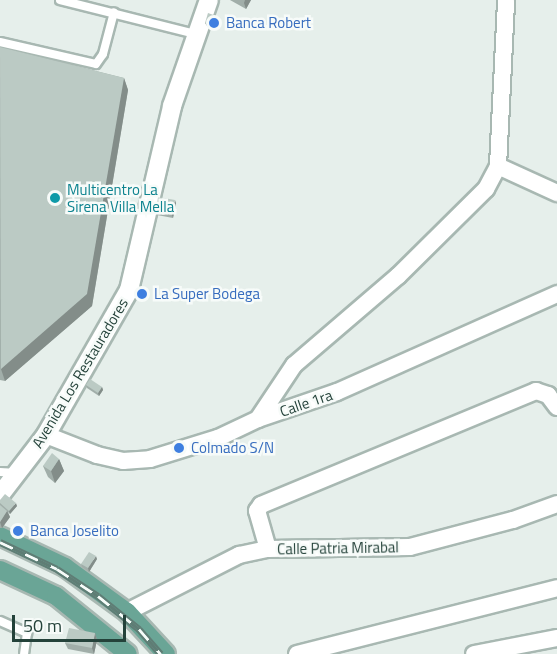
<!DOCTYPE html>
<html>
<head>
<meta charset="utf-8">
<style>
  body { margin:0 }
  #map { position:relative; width:557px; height:654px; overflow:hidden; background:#e6efeb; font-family:"Titillium Web",sans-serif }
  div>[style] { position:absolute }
  .roads { filter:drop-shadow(2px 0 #a8b8b2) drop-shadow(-2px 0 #a8b8b2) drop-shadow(0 2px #a8b8b2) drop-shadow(0 -2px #a8b8b2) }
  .service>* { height:8px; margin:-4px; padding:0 4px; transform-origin:4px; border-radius:4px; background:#fff }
  .minor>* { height:16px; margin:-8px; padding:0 8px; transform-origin:8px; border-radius:8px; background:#fff }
  .tertiary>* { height:18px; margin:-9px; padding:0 9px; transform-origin:9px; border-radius:9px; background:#fff }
  .primary>* { height:18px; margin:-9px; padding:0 9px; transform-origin:9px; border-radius:9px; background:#6aa596 }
  .rail>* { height:7px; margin-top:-3.5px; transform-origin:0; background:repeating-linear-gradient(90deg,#f7fbf9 0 14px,#5f7d75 0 28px); box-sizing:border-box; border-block:2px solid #5f7d75 }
  .wall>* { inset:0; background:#a1aea9 }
  .shaded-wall>* { inset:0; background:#838d89 }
  .building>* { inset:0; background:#bbcac4 }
  .dots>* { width:16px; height:16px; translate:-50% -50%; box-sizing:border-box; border:3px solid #f7fbf9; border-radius:50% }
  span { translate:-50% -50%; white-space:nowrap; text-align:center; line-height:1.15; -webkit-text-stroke:5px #f7fbf9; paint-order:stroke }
  .shop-label { font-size:15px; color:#366cbe }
  .left { translate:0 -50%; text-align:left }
  .culture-label { font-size:15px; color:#0d838f }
  .street-label { font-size:15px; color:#24423a }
  .scale { position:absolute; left:12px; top:615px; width:114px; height:27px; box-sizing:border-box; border:3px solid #24423a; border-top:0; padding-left:8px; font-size:18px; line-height:21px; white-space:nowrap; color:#24423a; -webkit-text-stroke:4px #f7fbf9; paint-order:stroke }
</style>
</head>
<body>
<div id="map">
  <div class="roads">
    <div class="service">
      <div style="left:60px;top:0;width:139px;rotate:14.1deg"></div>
      <div style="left:0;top:42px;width:98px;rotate:12.9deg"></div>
      <div style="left:96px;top:64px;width:12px;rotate:-55deg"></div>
      <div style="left:103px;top:54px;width:43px;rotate:-75.3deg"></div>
      <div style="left:0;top:472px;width:17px;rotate:3deg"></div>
      <div style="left:0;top:621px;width:30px;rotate:24deg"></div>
      <div style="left:27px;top:633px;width:21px;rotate:98deg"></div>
    </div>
    <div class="minor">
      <div style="left:498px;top:166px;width:65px;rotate:24.6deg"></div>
      <div style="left:258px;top:419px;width:65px;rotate:-56.3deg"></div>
      <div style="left:294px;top:365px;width:137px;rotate:-40.6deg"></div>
      <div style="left:398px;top:276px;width:124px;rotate:-44.7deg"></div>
      <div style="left:486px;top:189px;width:26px;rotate:-62deg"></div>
      <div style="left:498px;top:166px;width:166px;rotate:-87.2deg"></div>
      <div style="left:46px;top:435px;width:55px;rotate:21.4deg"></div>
      <div style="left:97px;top:455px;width:27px;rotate:13deg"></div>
      <div style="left:123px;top:461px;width:27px;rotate:-4deg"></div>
      <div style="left:150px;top:459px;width:71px;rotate:-17.2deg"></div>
      <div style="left:218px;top:438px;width:44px;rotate:-25.4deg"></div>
      <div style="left:258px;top:419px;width:83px;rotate:-18.9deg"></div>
      <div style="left:337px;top:392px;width:241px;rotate:-24deg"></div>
      <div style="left:268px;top:549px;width:40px;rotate:-106deg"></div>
      <div style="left:257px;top:511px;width:7px;rotate:-56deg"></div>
      <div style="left:261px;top:505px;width:298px;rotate:-22.5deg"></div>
      <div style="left:536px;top:391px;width:13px;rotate:18deg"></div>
      <div style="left:548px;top:395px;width:15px;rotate:53deg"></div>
      <div style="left:127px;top:612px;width:126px;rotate:-27deg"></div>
      <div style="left:239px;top:555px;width:30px;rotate:-12deg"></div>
      <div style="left:268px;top:549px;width:142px;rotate:-0.8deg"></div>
      <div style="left:410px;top:547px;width:106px;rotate:-14.7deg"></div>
      <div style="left:513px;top:520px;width:47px;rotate:-20deg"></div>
      <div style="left:297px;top:654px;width:268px;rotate:-14.2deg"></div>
      <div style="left:474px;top:654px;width:85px;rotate:-10.9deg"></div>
    </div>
    <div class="tertiary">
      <div style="left:0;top:495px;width:76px;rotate:-52.5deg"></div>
      <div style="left:46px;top:435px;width:167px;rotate:-60.2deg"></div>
      <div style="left:129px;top:290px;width:189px;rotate:-76.8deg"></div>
      <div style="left:172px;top:106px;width:112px;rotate:-70.8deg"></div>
    </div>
    <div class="primary">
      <div style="left:0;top:536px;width:72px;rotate:25.5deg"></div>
      <div style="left:65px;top:567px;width:77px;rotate:36deg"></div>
      <div style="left:127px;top:612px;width:57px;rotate:47.1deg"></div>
      <div style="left:0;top:570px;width:62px;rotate:24.9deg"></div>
      <div style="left:56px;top:596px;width:92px;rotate:38.9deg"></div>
    </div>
  </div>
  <div class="rail">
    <div style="left:0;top:542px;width:63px;rotate:25.3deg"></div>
    <div style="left:57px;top:569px;width:49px;rotate:33.4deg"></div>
    <div style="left:98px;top:596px;width:53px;rotate:38.8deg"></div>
    <div style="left:139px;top:629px;width:33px;rotate:49deg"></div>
  </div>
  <div class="wall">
    <div style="clip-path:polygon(230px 0,251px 0,246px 9px)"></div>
    <div style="clip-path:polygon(220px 20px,217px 30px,207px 26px,205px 23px)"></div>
    <div style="clip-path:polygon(0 47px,124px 78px,128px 90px,92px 306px,5px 381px,0 380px)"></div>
    <div style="clip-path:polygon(176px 203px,173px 218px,157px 215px,156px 212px)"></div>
    <div style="clip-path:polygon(86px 385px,102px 387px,103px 390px,99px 396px,87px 388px)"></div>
    <div style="clip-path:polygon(59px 459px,64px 471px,55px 483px,48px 477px,43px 466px)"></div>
    <div style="clip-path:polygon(0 500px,17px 506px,10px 514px,8px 512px,10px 517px,2px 528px,0 528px)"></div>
    <div style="clip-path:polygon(97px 559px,89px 572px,82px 567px,81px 564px)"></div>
    <div style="clip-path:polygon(95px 633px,97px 640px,94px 654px,68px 649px,65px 643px)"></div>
  </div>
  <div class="shaded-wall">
    <div style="clip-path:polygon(245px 0,251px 0,246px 9px,244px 3px)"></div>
    <div style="clip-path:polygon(219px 17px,220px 20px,217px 30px,216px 26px)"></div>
    <div style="clip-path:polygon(124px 78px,128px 90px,92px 306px,5px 381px,1px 369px)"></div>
    <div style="clip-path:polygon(175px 200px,176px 203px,173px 218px,172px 215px)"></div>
    <div style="clip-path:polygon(144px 290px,145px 293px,142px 298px,141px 295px)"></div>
    <div style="clip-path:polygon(102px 387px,103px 390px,99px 396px,98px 393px)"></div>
    <div style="clip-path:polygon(59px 459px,64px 471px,55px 483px,51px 471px)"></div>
    <div style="clip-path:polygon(16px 503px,17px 506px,10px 514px,9px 511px)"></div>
    <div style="clip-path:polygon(7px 511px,10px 517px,2px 528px,0 522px)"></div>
    <div style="clip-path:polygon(96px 556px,97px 559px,89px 572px,88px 568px)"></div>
    <div style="clip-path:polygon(95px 633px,97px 640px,94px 654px,92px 648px)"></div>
  </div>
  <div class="building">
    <div style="clip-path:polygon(208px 13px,219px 17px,216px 26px,205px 23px)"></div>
    <div style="clip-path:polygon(0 47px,124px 78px,87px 294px,1px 369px)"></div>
    <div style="clip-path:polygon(158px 197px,175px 200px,172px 215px,156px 212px)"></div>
    <div style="clip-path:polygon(140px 287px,144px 290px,141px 295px,137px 292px)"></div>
    <div style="clip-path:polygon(90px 379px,102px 387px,98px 393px,86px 385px)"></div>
    <div style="clip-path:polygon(52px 453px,59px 459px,51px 471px,43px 466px)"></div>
    <div style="clip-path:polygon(5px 494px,16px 503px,9px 511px,0 503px,0 500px)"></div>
    <div style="clip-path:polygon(0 505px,7px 511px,0 522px)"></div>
    <div style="clip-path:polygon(89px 552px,96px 556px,88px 568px,81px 564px)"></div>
    <div style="clip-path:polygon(69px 628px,95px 633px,92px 648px,65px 643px)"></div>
  </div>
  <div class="dots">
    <div style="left:214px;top:23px;background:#3f7fe0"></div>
    <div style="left:55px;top:198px;background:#0f9aa8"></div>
    <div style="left:142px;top:294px;background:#3f7fe0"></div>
    <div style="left:179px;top:448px;background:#3f7fe0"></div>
    <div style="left:18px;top:531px;background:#3f7fe0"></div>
  </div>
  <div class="shop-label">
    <span class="left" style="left:226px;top:23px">Banca Robert</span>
    <span class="left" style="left:154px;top:294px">La Super Bodega</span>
    <span class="left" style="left:191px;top:448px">Colmado S/N</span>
    <span class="left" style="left:30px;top:531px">Banca Joselito</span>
  </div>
  <div class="culture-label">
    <span class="left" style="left:67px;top:198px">Multicentro La<br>Sirena Villa Mella</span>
  </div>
  <div class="street-label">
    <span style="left:80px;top:373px;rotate:-59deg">Avenida Los Restauradores</span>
    <span style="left:306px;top:403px;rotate:-19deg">Calle 1ra</span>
    <span style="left:338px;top:548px;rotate:-1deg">Calle Patria Mirabal</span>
  </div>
  <div class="scale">50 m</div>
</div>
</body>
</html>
